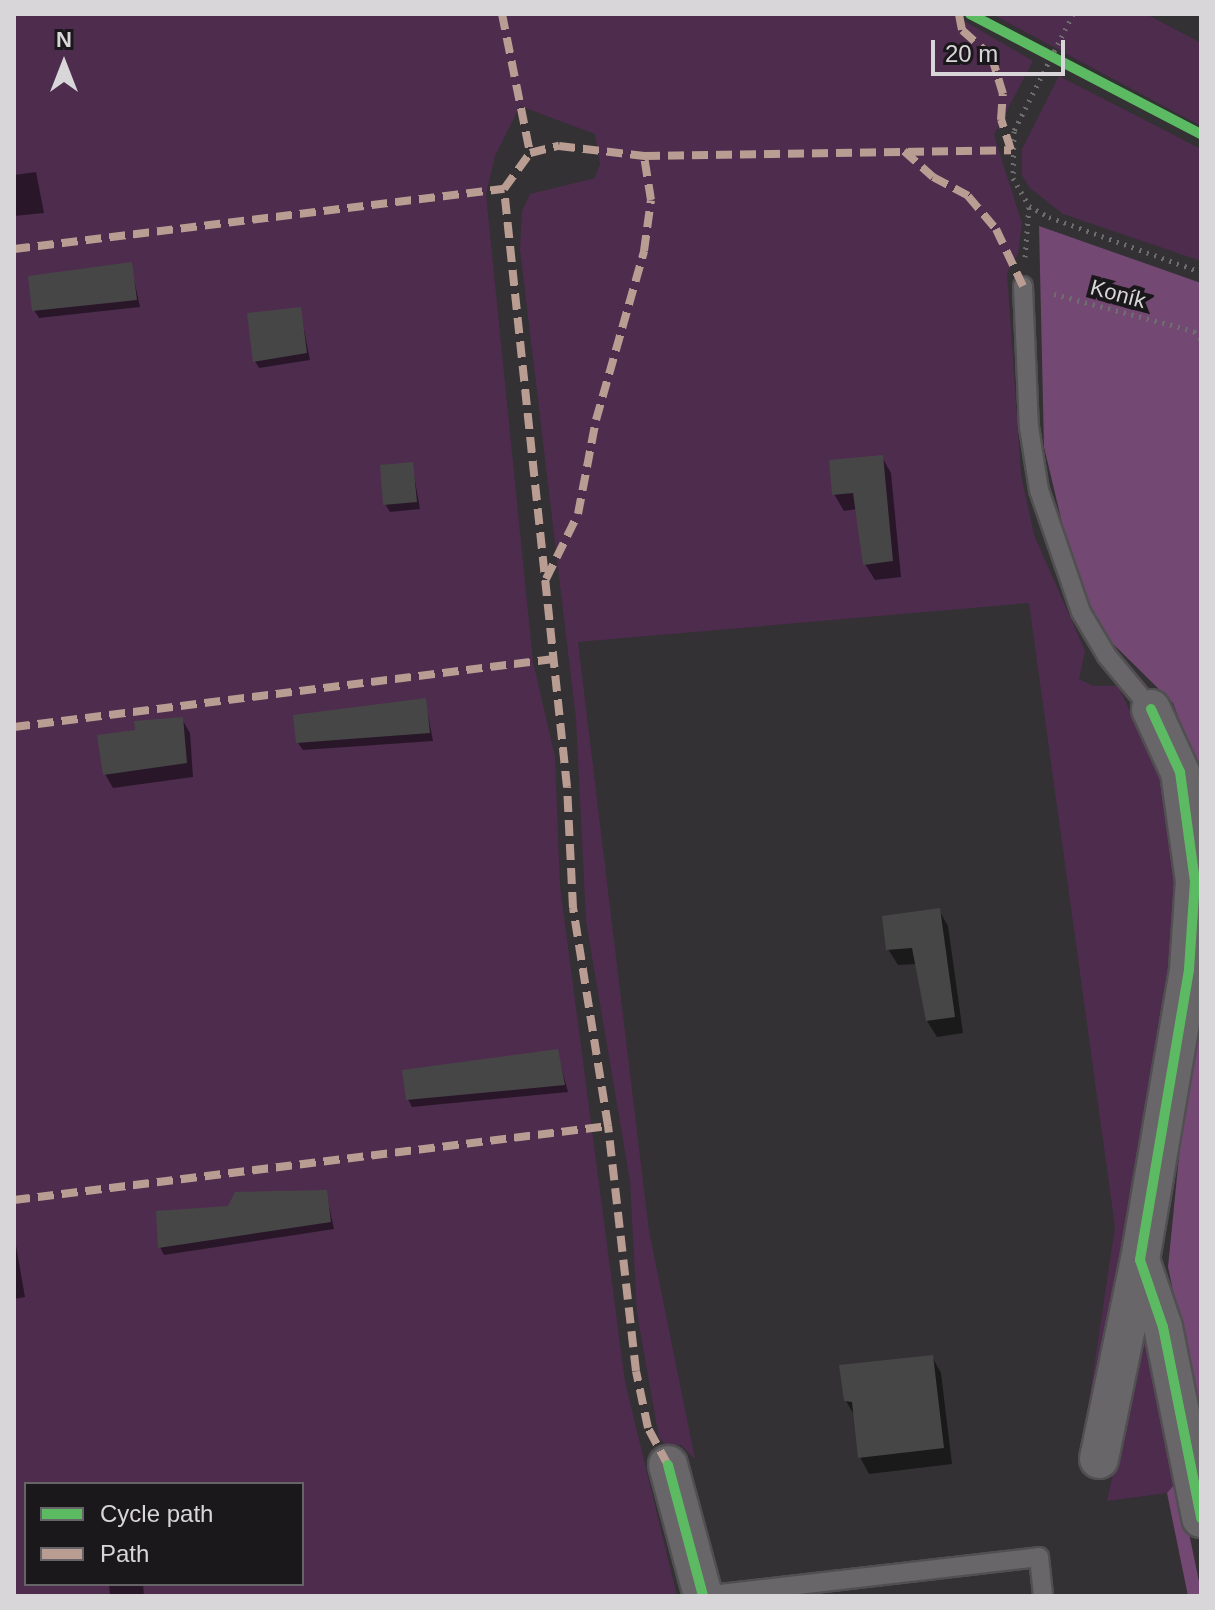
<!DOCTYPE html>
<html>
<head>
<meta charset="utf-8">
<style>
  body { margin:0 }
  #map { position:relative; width:1215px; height:1610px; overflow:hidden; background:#333133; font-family:Arial,sans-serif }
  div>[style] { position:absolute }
  .green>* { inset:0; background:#4e2c4e }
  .forest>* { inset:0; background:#734873 }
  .shadow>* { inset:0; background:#0007 }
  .building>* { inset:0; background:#474647 }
  .path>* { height:5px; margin-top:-2.5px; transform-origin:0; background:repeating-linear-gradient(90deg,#6f6e6f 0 2px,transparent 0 8px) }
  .roads { filter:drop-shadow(2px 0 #514f51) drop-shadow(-2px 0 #514f51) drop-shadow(0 2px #514f51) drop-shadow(0 -2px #514f51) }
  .lane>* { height:18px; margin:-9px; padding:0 9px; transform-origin:9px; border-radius:9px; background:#686668 }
  .street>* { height:38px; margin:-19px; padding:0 19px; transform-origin:19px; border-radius:19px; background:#686668 }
  .quiet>* { height:8px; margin-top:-4px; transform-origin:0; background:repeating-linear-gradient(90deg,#b99d93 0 16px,transparent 0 24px) }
  .cycleway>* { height:10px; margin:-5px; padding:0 5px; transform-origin:5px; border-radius:5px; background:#5cba63 }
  span { translate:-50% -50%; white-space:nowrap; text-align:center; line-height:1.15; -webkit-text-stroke:8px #1b181b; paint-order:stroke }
  .street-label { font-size:22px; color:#d9d6d9 }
  .frame { position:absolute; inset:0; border:16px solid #d9d6d9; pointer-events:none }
  .legend { position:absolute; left:24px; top:1482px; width:280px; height:104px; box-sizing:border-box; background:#1b181b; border:2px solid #676467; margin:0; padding:10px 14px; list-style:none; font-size:24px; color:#d9d6d9 }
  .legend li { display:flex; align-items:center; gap:16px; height:40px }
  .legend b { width:40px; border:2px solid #676467 }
  .north { position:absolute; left:24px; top:24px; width:80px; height:80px; -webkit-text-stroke:6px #1b181b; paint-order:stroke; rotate:0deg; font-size:22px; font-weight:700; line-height:32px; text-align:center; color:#d9d6d9 }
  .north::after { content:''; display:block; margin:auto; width:28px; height:36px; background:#d9d6d9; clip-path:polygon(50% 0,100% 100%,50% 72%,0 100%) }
  .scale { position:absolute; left:931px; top:40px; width:134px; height:36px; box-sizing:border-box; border:4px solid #d9d6d9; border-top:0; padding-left:10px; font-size:24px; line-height:28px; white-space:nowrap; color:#d9d6d9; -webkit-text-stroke:6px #1b181b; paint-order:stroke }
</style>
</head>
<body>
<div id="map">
  <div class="green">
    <div style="clip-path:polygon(evenodd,14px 14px,952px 14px,1033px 61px,994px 135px,1022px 223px,1018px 254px,1007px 273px,1021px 475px,1034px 535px,1085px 651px,1079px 679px,1093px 686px,1118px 686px,1170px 796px,1178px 861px,1172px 952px,1088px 1460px,1080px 1461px,1115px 1227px,1029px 603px,578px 642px,649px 1231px,695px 1459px,681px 1445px,666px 1445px,659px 1438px,637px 1313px,630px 1181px,586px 921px,576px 719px,520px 249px,522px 211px,530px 194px,595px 178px,600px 164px,595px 134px,520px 106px,495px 156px,486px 194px,533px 662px,555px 757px,560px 886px,625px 1382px,677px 1596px,14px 1596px,14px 14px,26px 1484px,302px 1484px,302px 1584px,26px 1584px,26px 1484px)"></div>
    <div style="clip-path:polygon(992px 14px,1146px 14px,1201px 43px,1201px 126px)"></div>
    <div style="clip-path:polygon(1059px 76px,1201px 149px,1201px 261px,1063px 214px,1030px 188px,1022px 176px,1022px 149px)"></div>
    <div style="clip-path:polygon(1145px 1326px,1178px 1480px,1167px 1493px,1107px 1501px)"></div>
  </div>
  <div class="forest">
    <div style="clip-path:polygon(1039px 226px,1201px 283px,1201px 777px,1173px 703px,1103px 634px,1087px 606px,1064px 531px,1044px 447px)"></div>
    <div style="clip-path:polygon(1201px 1027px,1201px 1424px,1168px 1267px,1181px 1136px,1194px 1044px)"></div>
    <div style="clip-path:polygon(1178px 1480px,1201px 1591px,1201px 1596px,1188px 1596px,1167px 1493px)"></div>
  </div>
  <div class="shadow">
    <div style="clip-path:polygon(36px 172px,44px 213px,14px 216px,14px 175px)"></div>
    <div style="clip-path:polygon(131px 265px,140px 307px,39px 318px,34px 310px)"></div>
    <div style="clip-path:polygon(300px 309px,310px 360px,259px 368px,255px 361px)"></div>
    <div style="clip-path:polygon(882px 457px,891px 473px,901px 577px,875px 580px,865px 564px,857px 509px,844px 511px,834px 494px)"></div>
    <div style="clip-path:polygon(412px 464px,420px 509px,390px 512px,385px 504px)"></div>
    <div style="clip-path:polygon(425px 700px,433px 741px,303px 750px,298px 743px)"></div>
    <div style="clip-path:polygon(182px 719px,190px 733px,193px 777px,113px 788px,105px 774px,137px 731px)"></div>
    <div style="clip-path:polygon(939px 910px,948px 926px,963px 1033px,937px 1037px,927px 1021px,917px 964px,898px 965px,888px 949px)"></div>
    <div style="clip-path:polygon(557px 1051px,568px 1092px,412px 1107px,408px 1099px)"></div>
    <div style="clip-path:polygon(326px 1192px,334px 1229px,164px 1255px,160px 1247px,230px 1208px)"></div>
    <div style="clip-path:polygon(14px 1234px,25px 1297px,14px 1299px)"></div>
    <div style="clip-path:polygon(932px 1357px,941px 1373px,952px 1464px,869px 1474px,860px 1457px,856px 1418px,846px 1401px)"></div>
    <div style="clip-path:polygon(109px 1584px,143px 1584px,144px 1596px,110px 1596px)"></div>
  </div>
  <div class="building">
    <div style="clip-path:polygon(132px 262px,137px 300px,32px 311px,28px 276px)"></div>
    <div style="clip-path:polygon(301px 307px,307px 353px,253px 362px,247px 313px)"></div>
    <div style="clip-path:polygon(883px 455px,893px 561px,863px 565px,853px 493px,832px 495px,829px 460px)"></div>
    <div style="clip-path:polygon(413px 462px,417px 502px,383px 505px,380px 465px)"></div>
    <div style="clip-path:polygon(426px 698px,430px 733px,296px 743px,293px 715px)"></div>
    <div style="clip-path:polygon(183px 717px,187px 763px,103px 775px,97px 735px,135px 730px,134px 721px)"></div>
    <div style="clip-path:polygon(940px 908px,955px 1017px,926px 1021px,912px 948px,886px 950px,882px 916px)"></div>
    <div style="clip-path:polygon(558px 1049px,565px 1085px,406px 1100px,402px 1070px)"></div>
    <div style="clip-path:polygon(327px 1190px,331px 1222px,158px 1248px,156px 1211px,228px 1206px,235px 1192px)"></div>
    <div style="clip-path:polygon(933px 1355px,944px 1448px,858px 1458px,852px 1402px,844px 1401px,839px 1365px)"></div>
  </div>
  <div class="path">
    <div style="left:1073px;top:14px;width:131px;rotate:116.8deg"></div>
    <div style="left:1014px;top:131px;width:47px;rotate:91.2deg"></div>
    <div style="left:1013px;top:178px;width:32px;rotate:60deg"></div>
    <div style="left:1029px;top:206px;width:23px;rotate:29deg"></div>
    <div style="left:1049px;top:217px;width:162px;rotate:19.9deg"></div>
    <div style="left:1025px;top:257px;width:51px;rotate:-85.5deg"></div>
    <div style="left:1054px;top:294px;width:145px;rotate:14.8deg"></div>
    <div style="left:1194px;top:331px;width:11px;rotate:49deg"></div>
  </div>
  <div class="roads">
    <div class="lane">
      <div style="left:1023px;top:286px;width:141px;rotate:87.6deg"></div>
      <div style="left:1029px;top:427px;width:64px;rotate:81deg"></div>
      <div style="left:1039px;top:490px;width:129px;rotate:71deg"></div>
      <div style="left:1081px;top:612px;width:51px;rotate:59.4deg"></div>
      <div style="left:1107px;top:656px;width:69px;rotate:50.3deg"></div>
      <div style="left:703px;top:1596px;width:338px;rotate:-6.6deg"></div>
      <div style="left:1039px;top:1557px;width:39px;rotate:84deg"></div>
    </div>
    <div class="street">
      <div style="left:1151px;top:709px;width:69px;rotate:65.3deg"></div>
      <div style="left:1180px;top:772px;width:110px;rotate:82.2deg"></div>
      <div style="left:1195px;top:881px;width:89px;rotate:93.9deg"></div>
      <div style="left:1189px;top:970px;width:294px;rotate:99.6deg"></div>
      <div style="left:1140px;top:1260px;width:71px;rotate:71.1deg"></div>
      <div style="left:1163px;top:1327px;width:195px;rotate:78.7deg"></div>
      <div style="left:1099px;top:1459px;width:203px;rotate:-78.4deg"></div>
      <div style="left:668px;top:1465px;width:136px;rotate:75deg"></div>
    </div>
  </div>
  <div class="quiet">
    <div style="left:502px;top:14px;width:142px;rotate:78.6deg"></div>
    <div style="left:904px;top:151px;width:39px;rotate:42deg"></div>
    <div style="left:933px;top:177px;width:40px;rotate:28deg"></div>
    <div style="left:968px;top:196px;width:43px;rotate:49.7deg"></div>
    <div style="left:996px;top:229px;width:63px;rotate:64.7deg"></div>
    <div style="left:14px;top:249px;width:494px;rotate:-7deg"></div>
    <div style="left:546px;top:579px;width:72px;rotate:-63.8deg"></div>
    <div style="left:578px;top:514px;width:96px;rotate:-79.2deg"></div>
    <div style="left:596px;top:420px;width:176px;rotate:-74.1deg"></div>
    <div style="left:644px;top:251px;width:51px;rotate:-82.2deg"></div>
    <div style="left:651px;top:200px;width:45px;rotate:-99deg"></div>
    <div style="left:14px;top:727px;width:544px;rotate:-7.18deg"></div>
    <div style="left:14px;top:1200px;width:599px;rotate:-7.1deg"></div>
    <div style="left:668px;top:1465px;width:42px;rotate:-118.4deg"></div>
    <div style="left:648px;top:1428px;width:58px;rotate:-101.9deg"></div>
    <div style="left:636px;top:1371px;width:247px;rotate:-96.5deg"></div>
    <div style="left:608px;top:1126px;width:221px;rotate:-99.1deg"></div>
    <div style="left:573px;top:908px;width:121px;rotate:-92.8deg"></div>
    <div style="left:567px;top:787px;width:601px;rotate:-96.01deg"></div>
    <div style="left:504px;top:189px;width:44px;rotate:-54.2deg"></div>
    <div style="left:530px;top:153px;width:30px;rotate:-14deg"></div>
    <div style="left:559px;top:146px;width:86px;rotate:6.7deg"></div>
    <div style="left:644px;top:156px;width:367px;rotate:-0.9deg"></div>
    <div style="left:1011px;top:150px;width:32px;rotate:-108deg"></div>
    <div style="left:1001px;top:120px;width:26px;rotate:-86deg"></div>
    <div style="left:1003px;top:94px;width:39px;rotate:-107deg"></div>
    <div style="left:992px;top:57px;width:40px;rotate:-138deg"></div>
    <div style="left:962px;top:30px;width:16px;rotate:-101deg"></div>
  </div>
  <div class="cycleway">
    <div style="left:970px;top:14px;width:260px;rotate:27.5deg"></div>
    <div style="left:1151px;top:709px;width:69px;rotate:65.3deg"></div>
    <div style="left:1180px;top:772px;width:110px;rotate:82.2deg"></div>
    <div style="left:1195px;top:881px;width:89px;rotate:93.9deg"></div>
    <div style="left:1189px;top:970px;width:294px;rotate:99.6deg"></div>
    <div style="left:1140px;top:1260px;width:71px;rotate:71.1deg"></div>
    <div style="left:1163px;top:1327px;width:195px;rotate:78.7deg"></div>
    <div style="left:668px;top:1465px;width:136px;rotate:75deg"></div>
  </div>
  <div class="street-label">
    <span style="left:1118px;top:294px;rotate:15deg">Koník</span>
  </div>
  <div class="frame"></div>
  <ul class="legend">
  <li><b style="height:10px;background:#5cba63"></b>Cycle path</li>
  <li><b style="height:10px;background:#b99d93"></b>Path</li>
  </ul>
  <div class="north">N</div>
  <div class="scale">20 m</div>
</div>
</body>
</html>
